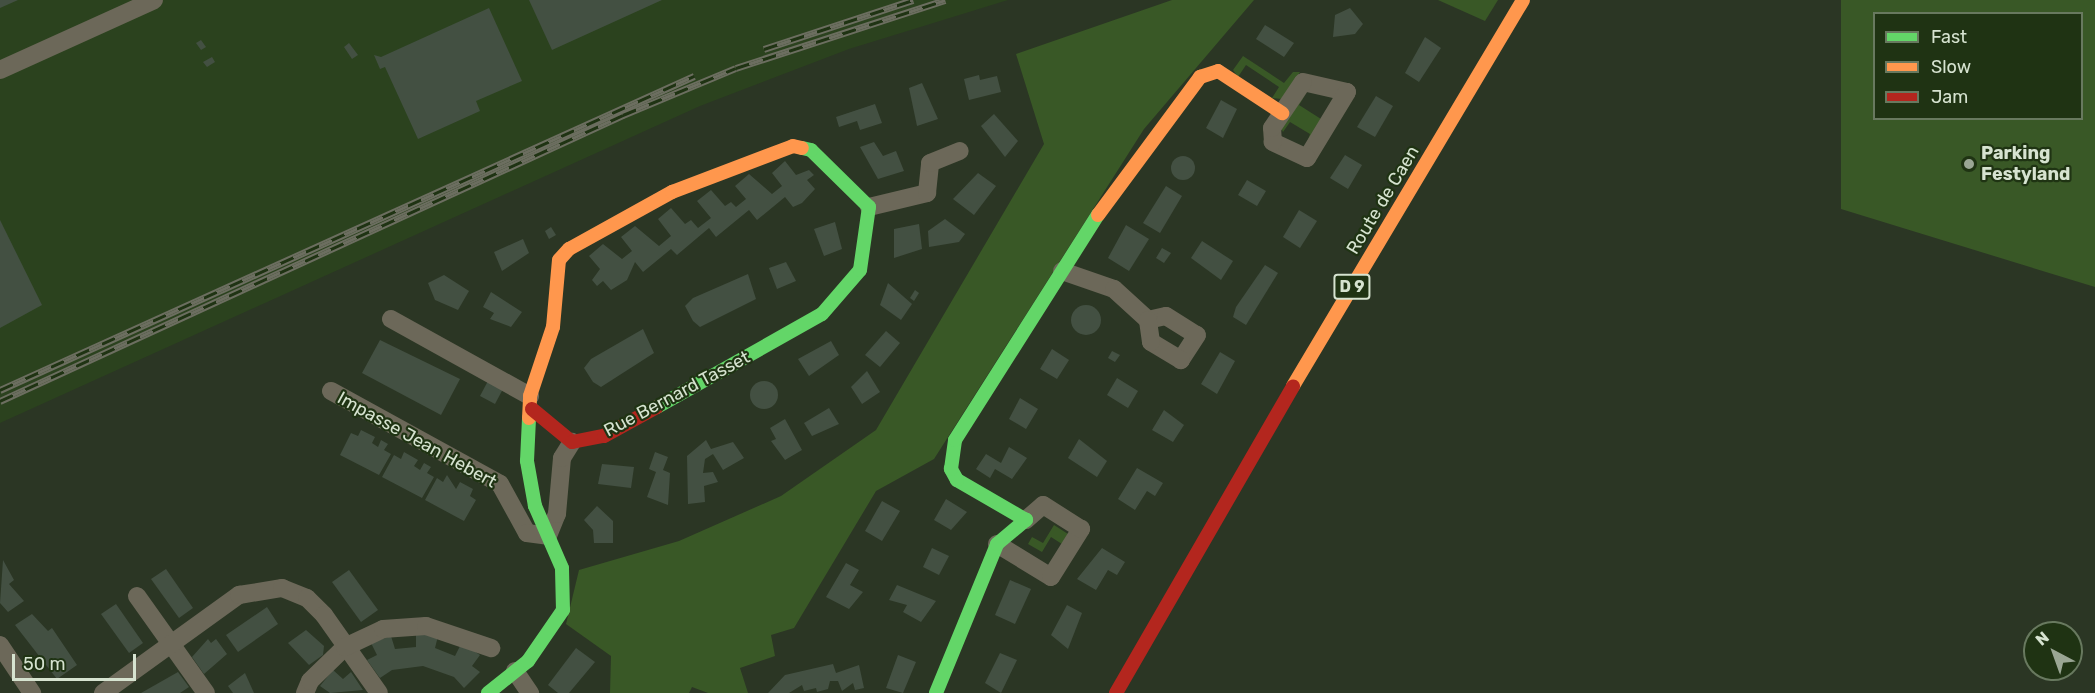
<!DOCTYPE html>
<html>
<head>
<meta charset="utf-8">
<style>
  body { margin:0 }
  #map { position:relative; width:2095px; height:693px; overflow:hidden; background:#2b3624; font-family:Rubik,sans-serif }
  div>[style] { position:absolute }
  .built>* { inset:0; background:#2b421e }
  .green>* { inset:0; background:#395826 }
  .building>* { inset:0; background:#435042 }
  .round { border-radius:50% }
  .street>* { height:18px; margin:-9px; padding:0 9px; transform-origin:9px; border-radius:9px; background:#6c6859 }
  .fast>* { height:14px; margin:-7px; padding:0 7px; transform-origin:7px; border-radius:7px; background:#63d668 }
  .slow>* { height:14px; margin:-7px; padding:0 7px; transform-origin:7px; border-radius:7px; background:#ff974d }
  .jam>* { height:14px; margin:-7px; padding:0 7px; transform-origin:7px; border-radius:7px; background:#b3261e }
  .rail>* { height:7px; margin-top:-3.5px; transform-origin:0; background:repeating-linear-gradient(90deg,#1f3313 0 14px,#6c6e60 0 28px); box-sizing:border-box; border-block:2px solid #6c6e60 }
  .dots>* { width:16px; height:16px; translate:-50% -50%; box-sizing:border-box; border:3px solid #1f3313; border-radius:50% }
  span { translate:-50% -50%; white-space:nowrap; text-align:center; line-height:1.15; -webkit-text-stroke:4.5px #1f3313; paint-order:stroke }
  .shield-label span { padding:2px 4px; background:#1f3313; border:2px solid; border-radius:4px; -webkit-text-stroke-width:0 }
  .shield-label { font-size:16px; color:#d6e3d0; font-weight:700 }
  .poi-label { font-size:18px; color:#d6e3d0; font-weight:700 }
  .left { translate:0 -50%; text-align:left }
  .street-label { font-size:18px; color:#d6e3d0 }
  .legend { position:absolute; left:1873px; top:12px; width:210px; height:108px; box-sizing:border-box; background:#1f3313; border:2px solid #68795f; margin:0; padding:8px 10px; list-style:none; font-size:18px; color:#d6e3d0 }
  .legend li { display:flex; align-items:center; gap:12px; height:30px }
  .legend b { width:30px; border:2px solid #68795f }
  .north { position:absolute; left:2023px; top:621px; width:60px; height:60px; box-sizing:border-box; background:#1f3313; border:2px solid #68795f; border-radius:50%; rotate:319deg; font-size:16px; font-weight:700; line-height:24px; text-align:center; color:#d6e3d0 }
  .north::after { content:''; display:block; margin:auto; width:21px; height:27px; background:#9aa694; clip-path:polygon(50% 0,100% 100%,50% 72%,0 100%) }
  .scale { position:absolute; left:12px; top:654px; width:124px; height:27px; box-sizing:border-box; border:3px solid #d6e3d0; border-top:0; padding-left:8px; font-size:18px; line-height:21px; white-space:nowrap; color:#d6e3d0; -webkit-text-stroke:4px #1f3313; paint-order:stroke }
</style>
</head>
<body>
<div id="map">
  <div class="built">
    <div style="clip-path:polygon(0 0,1008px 0,849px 49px,700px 106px,0 423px)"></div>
  </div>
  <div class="green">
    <div style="clip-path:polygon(1172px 0,1254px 0,1144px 129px,934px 459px,876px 491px,794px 628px,771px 635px,775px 656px,740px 668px,748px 693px,708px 693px,692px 687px,689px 693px,610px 693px,611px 656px,566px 624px,579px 570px,679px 541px,781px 496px,876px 430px,1044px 144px,1016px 54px)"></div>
    <div style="clip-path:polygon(1438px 0,1498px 0,1485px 21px)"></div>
    <div style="clip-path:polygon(evenodd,1841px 0,2095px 0,2095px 287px,1841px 209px,1841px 0,1874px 14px,2082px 14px,2082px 118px,1874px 118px,1874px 14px)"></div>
    <div style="clip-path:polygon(1243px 56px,1284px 83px,1293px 72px,1300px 72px,1282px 99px,1272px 98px,1279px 87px,1246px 65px,1238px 77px,1233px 70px)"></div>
    <div style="clip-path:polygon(1306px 94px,1299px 105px,1321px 119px,1306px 145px,1310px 134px,1290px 122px,1283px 132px,1281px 128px)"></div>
    <div style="clip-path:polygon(1054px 525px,1068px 534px,1062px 544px,1051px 537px,1042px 552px,1028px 544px,1032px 537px,1043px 543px)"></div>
  </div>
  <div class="building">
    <div style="clip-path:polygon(0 0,18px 0,0 8px)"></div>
    <div style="clip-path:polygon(529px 0,662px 0,552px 50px)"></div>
    <div style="clip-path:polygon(489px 8px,522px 81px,476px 101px,480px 111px,418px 139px,385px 67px,380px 69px,374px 55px,381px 57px)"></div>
    <div style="clip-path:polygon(1350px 8px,1363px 24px,1355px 34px,1333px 37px,1335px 15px)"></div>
    <div style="clip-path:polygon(1265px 25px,1294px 43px,1284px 57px,1256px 39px)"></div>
    <div style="clip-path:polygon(1425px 37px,1441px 48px,1419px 82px,1405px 73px)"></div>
    <div style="clip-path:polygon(201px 40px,206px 47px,201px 50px,196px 43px)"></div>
    <div style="clip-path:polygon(349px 43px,358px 55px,352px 59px,344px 47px)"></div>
    <div style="clip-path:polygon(212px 57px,215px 62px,207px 67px,203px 62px)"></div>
    <div style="clip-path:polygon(979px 75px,980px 80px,997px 76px,1001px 92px,969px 100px,964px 79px)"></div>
    <div style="clip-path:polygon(922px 83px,938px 119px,917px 126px,909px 88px)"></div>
    <div style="clip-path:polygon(1376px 96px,1393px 106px,1375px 137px,1357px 127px)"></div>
    <div style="clip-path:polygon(1221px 100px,1237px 109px,1223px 138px,1206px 128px)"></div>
    <div style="clip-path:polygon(875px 104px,882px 123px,860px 130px,857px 121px,839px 127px,836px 117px)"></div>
    <div style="clip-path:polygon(994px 114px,1018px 141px,1005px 157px,981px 126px)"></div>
    <div style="clip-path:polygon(874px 142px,883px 156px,896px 151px,904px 171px,878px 179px,860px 147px)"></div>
    <div style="clip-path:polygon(1345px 155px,1362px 165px,1348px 189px,1330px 178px)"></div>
    <div class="round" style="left:1171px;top:156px;width:24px;height:24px"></div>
    <div style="clip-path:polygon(785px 161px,796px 175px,809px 170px,814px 175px,807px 180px,815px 189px,802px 203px,793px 207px,785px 197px,757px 220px,749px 210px,716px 237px,709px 228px,677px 255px,671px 249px,643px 272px,635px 262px,627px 280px,611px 290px,603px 281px,597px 286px,592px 280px,600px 269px,589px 256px,603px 244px,622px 259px,632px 251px,621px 237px,635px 226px,659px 246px,671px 236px,658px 219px,671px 208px,685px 224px,691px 220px,698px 228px,711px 218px,697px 201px,711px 190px,725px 206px,731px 202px,736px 207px,746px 199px,735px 186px,749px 174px,772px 194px,782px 186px,772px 173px)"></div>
    <div style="clip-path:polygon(978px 173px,996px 186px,974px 215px,953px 199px)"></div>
    <div style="clip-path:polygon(1247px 180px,1266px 191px,1257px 206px,1238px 195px)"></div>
    <div style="clip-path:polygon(1166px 186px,1182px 196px,1160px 233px,1143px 223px)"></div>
    <div style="clip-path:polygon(1299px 210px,1317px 221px,1300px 248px,1283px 237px)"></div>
    <div style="clip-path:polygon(945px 219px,965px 234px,959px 242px,929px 247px,928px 231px)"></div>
    <div style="clip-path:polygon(0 220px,42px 305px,0 328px)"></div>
    <div style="clip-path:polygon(835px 222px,842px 249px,824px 256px,814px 229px)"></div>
    <div style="clip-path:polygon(919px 224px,922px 249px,894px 258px,894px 229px)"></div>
    <div style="clip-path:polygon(1126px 225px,1149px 239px,1129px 271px,1108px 258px)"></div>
    <div style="clip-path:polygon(551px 227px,556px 235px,549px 239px,545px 231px)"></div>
    <div style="clip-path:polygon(523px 239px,529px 253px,502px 271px,494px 252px)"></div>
    <div style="clip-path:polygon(1202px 241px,1233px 261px,1221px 280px,1191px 258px)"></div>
    <div style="clip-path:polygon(1162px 248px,1171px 253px,1164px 263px,1156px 258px)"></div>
    <div style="clip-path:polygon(786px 262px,796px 281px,777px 289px,769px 268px)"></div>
    <div style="clip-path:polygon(1265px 265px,1278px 273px,1246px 325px,1233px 317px,1236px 307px)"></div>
    <div style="clip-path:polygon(748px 274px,756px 299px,700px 327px,693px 321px,685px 306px,693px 298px)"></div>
    <div style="clip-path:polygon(444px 275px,469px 291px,458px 310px,435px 300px,428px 283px)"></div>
    <div style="clip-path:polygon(888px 283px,912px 304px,901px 320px,880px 305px)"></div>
    <div style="clip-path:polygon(915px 290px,919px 293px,914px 301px,910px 298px)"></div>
    <div style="clip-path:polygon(491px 292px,522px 312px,511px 327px,490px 319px,494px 313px,483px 307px)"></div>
    <div class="round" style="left:1071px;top:305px;width:30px;height:30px"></div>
    <div style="clip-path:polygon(643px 329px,654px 353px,601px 387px,593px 382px,584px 368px,591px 359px)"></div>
    <div style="clip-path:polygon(886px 331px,900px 343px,880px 367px,865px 355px)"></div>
    <div style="clip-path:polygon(380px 340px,460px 379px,441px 415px,362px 373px)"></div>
    <div style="clip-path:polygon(831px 341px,839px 355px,809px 376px,798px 359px)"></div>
    <div style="clip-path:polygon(1052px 349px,1069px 360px,1057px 379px,1040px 369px)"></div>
    <div style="clip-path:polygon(1112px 351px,1120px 355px,1115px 362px,1108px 358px)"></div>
    <div style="clip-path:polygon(1220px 352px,1235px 361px,1217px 394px,1201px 384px)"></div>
    <div style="clip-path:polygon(867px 371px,880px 392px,862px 404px,851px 387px)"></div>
    <div style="clip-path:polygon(1117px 378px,1138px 391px,1128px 408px,1107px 395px)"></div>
    <div style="clip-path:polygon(489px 379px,504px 387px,495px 404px,480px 396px)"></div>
    <div class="round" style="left:750px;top:381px;width:28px;height:28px"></div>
    <div style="clip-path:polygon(1020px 398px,1038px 409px,1026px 429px,1009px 419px)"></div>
    <div style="clip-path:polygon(829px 408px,839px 424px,812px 436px,804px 423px)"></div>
    <div style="clip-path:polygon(1164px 410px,1184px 425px,1173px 442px,1152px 430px)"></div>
    <div style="clip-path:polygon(785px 419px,802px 450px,785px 460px,771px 441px,776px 439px,770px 428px)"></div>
    <div style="clip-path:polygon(361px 430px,375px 437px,372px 443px,378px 447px,381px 440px,388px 444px,384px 450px,391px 454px,379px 475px,340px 455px,351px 433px,358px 436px)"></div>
    <div style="clip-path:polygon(1079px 439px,1107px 461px,1097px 477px,1068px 458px)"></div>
    <div style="clip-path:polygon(706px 440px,711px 449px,733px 442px,744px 458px,723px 470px,713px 454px,705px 459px,703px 473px,713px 472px,718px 482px,704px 486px,705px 502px,688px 504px,687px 456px)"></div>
    <div style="clip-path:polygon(1009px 447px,1027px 458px,1012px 479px,995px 469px,990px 478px,976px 469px,986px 454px,1001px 463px)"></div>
    <div style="clip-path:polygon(404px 452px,418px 460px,414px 466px,420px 470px,424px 463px,431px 467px,427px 473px,434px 477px,422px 498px,382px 477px,394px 455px,401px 459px)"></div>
    <div style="clip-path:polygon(655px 452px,668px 457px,663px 470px,670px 473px,668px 505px,647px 497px,656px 472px,649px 469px)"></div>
    <div style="clip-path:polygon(602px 464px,634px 467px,631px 488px,598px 484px)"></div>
    <div style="clip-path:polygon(1137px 468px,1163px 483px,1155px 496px,1147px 491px,1135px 510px,1118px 499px)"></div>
    <div style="clip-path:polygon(447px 475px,456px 489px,460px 482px,473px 489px,470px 496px,476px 500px,464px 521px,425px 500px,437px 478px,443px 482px)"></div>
    <div style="clip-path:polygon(946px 499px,967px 512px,951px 530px,934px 520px)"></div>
    <div style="clip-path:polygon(882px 501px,900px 511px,882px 541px,865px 531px)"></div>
    <div style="clip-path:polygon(597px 506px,613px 521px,613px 543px,594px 543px,593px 530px,584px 520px)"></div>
    <div style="clip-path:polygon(932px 548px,949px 556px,939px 575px,923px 567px)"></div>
    <div style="clip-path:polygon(1102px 548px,1125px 562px,1117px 575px,1108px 570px,1096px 590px,1077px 579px)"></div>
    <div style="clip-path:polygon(3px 560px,14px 580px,9px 584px,24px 601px,8px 612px,0 603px)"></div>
    <div style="clip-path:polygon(846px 563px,859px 570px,850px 585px,863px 592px,849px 609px,826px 597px)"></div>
    <div style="clip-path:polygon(166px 569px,193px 608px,179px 618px,151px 579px)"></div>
    <div style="clip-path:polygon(349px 570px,378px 610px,361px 622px,332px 582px)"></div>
    <div style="clip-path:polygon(1010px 580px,1031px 589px,1015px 624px,995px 615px)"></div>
    <div style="clip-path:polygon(897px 585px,936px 601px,921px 622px,903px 612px,907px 605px,889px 600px)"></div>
    <div style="clip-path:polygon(116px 604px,143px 643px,129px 653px,101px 614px)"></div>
    <div style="clip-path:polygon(1067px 605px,1082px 613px,1068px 649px,1051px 635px)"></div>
    <div style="clip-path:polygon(267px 607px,278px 624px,238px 652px,226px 635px)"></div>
    <div style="clip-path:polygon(32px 614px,48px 631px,52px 628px,77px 665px,57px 679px,15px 625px)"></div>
    <div style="clip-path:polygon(306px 630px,324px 646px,323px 655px,309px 665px,288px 643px)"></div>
    <div style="clip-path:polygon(416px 633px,438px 636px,435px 648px,455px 656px,461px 644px,471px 649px,480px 655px,472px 666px,480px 672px,464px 688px,454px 677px,423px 666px,392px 670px,380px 678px,367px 660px,377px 655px,371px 643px,391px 636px,395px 649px,416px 647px)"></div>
    <div style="clip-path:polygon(208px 639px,211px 643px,216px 639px,227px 654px,204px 674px,192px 657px)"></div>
    <div style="clip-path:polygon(576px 648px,595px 662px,569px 693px,558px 693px,548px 685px)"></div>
    <div style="clip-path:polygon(1000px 653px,1017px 660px,1001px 693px,985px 683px)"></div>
    <div style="clip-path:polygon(898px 655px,916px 662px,903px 693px,886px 688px)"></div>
    <div style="clip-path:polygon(833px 664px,836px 673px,859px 665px,864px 688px,855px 690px,853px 683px,842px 691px,838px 681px,830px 681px,828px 689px,817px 692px,816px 688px,804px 691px,802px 685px,789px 693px,768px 693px,785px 675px)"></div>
    <div style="clip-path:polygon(333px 670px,343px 679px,351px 672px,363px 690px,330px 693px,320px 686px)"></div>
    <div style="clip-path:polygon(178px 672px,189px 687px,180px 693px,141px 693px)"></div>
    <div style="clip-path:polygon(245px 673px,254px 693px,233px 693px,228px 686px)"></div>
  </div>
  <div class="street">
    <div style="left:0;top:70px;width:169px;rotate:-24.4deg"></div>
    <div style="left:1303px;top:82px;width:45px;rotate:12.8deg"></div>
    <div style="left:1347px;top:92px;width:77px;rotate:121.2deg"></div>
    <div style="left:1307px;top:158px;width:38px;rotate:-155deg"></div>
    <div style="left:1273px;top:142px;width:14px;rotate:-94deg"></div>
    <div style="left:1272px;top:128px;width:55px;rotate:-56deg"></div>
    <div style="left:869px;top:207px;width:60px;rotate:-13.6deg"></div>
    <div style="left:927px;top:193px;width:30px;rotate:-84deg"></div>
    <div style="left:930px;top:163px;width:32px;rotate:-22deg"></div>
    <div style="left:1062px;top:271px;width:55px;rotate:19.1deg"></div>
    <div style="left:1114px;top:289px;width:46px;rotate:42.4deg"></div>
    <div style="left:1148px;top:320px;width:18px;rotate:-13deg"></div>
    <div style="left:1166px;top:316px;width:36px;rotate:32deg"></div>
    <div style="left:1197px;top:335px;width:30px;rotate:123deg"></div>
    <div style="left:1181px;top:360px;width:35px;rotate:-149deg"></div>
    <div style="left:1151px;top:342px;width:22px;rotate:-98deg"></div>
    <div style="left:391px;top:319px;width:159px;rotate:29deg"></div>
    <div style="left:331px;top:391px;width:193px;rotate:28.8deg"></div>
    <div style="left:500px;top:484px;width:56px;rotate:61.1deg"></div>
    <div style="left:527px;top:533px;width:21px;rotate:8deg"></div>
    <div style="left:548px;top:536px;width:24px;rotate:-68deg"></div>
    <div style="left:557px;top:514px;width:56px;rotate:-84.9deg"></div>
    <div style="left:562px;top:458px;width:19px;rotate:-58deg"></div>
    <div style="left:997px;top:544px;width:63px;rotate:31.4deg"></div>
    <div style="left:1051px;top:577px;width:57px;rotate:-58deg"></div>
    <div style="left:1081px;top:529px;width:45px;rotate:-147.7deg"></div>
    <div style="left:1043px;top:505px;width:23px;rotate:139deg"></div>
    <div style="left:137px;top:596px;width:119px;rotate:54.6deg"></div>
    <div style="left:0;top:645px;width:58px;rotate:56.3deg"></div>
    <div style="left:515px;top:671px;width:27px;rotate:56deg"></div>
    <div style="left:103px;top:693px;width:168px;rotate:-35.8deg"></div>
    <div style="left:239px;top:595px;width:44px;rotate:-9.2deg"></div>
    <div style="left:282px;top:588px;width:27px;rotate:22deg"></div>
    <div style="left:307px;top:598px;width:24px;rotate:45deg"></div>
    <div style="left:324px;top:615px;width:95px;rotate:54.8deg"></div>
    <div style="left:305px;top:693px;width:13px;rotate:-67deg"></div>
    <div style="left:310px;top:681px;width:49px;rotate:-44.2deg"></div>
    <div style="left:345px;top:647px;width:42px;rotate:-25.3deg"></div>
    <div style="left:383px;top:629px;width:43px;rotate:-4deg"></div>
    <div style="left:426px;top:626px;width:69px;rotate:18.7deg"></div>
  </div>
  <div class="fast">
    <div style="left:657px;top:407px;width:189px;rotate:-29.4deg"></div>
    <div style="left:822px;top:314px;width:58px;rotate:-49.2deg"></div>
    <div style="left:860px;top:270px;width:64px;rotate:-81.9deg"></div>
    <div style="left:869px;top:207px;width:81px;rotate:-135.5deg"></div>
    <div style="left:811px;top:150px;width:9px;rotate:-167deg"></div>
    <div style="left:488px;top:693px;width:51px;rotate:-38.7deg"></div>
    <div style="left:528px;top:661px;width:62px;rotate:-55.5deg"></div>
    <div style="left:563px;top:610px;width:42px;rotate:-91.4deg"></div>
    <div style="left:562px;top:568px;width:68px;rotate:-113.5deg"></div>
    <div style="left:535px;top:506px;width:46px;rotate:-100.1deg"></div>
    <div style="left:527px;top:461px;width:43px;rotate:-87.3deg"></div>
    <div style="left:936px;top:693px;width:161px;rotate:-67.7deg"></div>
    <div style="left:997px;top:544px;width:38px;rotate:-40deg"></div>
    <div style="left:1026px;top:520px;width:80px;rotate:-149.9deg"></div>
    <div style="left:957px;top:480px;width:13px;rotate:-119deg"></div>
    <div style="left:951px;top:469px;width:29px;rotate:-82deg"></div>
    <div style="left:955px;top:440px;width:267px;rotate:-57.6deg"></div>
  </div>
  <div class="slow">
    <div style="left:1098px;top:215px;width:172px;rotate:-53.5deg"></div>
    <div style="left:1200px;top:77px;width:19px;rotate:-18deg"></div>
    <div style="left:1218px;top:71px;width:77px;rotate:33.3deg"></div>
    <div style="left:1293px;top:386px;width:449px;rotate:-59.2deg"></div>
    <div style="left:529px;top:418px;width:22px;rotate:-87deg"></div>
    <div style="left:530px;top:396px;width:73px;rotate:-71.6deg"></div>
    <div style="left:553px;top:327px;width:67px;rotate:-84.9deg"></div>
    <div style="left:559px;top:260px;width:15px;rotate:-48deg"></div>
    <div style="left:569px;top:249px;width:118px;rotate:-29deg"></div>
    <div style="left:672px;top:192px;width:129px;rotate:-20.8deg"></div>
    <div style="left:793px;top:146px;width:9px;rotate:13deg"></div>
  </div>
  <div class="jam">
    <div style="left:532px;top:409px;width:52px;rotate:39.5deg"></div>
    <div style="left:572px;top:442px;width:33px;rotate:-11deg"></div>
    <div style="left:604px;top:436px;width:60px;rotate:-28.7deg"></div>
    <div style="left:1116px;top:693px;width:354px;rotate:-60deg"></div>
  </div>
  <div class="rail">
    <div style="left:764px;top:49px;width:157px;rotate:-18.2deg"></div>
    <div style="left:0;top:390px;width:762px;rotate:-24.34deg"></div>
    <div style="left:0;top:401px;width:686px;rotate:-24.66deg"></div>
    <div style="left:623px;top:115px;width:122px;rotate:-22.6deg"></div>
    <div style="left:736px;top:68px;width:220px;rotate:-18deg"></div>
  </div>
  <div class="dots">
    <div style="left:1969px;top:164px;background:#9aa694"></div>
  </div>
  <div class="shield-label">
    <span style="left:1352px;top:287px">D 9</span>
  </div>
  <div class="poi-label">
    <span class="left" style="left:1981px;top:164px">Parking<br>Festyland</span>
  </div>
  <div class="street-label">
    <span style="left:1383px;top:200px;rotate:-59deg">Route de Caen</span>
    <span style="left:677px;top:394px;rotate:-28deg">Rue Bernard Tasset</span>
    <span style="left:417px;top:440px;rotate:29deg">Impasse Jean Hebert</span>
  </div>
  <ul class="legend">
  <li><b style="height:8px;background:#63d668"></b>Fast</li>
  <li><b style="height:8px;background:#ff974d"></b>Slow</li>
  <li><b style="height:8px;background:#b3261e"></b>Jam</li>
  </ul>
  <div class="north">N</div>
  <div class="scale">50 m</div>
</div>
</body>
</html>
